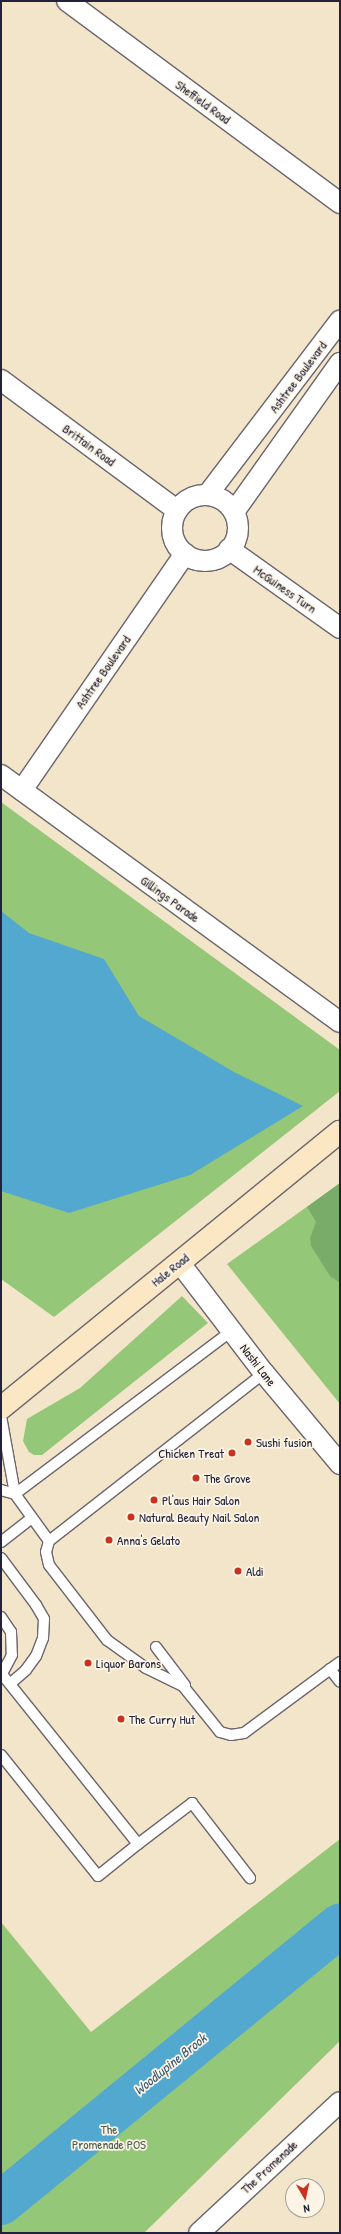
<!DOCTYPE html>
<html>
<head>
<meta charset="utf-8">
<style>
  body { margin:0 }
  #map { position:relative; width:341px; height:2234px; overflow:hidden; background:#f3e5c9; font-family:"Patrick Hand",sans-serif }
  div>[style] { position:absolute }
  .green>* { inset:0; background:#95c778 }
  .forest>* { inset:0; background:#78ac68 }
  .water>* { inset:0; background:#53a8cf }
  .river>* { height:44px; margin:-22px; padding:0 22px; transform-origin:22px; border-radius:22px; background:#53a8cf }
  .roads { filter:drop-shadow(1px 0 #6b666d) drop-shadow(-1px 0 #6b666d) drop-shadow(0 1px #6b666d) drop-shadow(0 -1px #6b666d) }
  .service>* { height:10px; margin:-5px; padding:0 5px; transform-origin:5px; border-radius:5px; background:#fff }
  .minor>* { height:20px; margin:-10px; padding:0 10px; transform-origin:10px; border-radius:10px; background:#fff }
  .minor>.ring { margin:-10px; padding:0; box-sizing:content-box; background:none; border:20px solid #fff; border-radius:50% }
  .secondary>* { height:22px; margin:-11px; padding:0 11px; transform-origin:11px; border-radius:11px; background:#fbe7c3 }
  .dots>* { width:11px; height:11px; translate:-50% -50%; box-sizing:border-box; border:2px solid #fcf5e5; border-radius:50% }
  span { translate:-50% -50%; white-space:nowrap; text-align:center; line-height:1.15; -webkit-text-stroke:3.5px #fcf5e5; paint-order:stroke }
  .street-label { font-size:13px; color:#22223b }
  .poi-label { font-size:13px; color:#22223b }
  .left { translate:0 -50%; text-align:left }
  .right { translate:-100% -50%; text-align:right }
  .park-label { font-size:13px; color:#4a5c50 }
  .water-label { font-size:14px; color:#365876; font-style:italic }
  .frame { position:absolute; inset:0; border:2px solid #22223b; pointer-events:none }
  .north { position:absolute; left:285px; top:2178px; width:40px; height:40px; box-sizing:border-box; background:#fcf5e5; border:1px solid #a5a1a1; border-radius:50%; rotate:171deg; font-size:11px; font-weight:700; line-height:16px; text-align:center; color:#22223b }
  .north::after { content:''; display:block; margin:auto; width:14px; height:18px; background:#c8321e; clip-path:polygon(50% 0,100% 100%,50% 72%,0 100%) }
</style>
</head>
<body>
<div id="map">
  <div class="green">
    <div style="clip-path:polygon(1px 802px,340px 1050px,340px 1091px,54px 1317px,1px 1279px)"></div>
    <div style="clip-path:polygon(340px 1183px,340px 1404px,227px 1264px)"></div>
    <div style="clip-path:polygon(182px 1296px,208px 1323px,42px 1455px,34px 1455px,29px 1452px,23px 1441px,27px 1419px,80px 1388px)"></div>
    <div style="clip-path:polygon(340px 1839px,340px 2041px,144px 2233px,1px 2233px,1px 1922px,91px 2032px)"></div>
  </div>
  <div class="forest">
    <div style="clip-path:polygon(340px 1183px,340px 1283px,330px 1276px,311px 1246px,310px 1238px,316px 1222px,307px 1207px)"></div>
  </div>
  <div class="water">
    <div style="clip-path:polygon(1px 911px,29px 933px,104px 959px,139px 1016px,234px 1072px,303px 1106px,190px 1175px,69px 1213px,1px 1191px)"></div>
  </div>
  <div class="river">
    <div style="left:1px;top:2203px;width:438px;rotate:-39.3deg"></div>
  </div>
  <div class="roads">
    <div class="service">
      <div style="left:264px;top:1373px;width:273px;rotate:142deg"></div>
      <div style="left:49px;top:1541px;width:11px;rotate:105deg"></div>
      <div style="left:46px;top:1552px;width:13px;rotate:77deg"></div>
      <div style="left:49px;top:1565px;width:95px;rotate:52.3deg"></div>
      <div style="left:107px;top:1640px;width:48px;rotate:35.7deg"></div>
      <div style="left:146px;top:1668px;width:41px;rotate:25.9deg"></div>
      <div style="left:183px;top:1686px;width:59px;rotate:51.2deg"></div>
      <div style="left:220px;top:1732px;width:11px;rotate:15deg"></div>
      <div style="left:231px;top:1735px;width:13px;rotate:-9deg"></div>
      <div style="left:244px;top:1733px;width:119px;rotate:-36.5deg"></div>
      <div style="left:1px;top:1416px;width:79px;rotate:79.8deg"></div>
      <div style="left:15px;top:1494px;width:15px;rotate:-164deg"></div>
      <div style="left:49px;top:1541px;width:58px;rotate:-125.9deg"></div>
      <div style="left:15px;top:1494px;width:271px;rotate:-37deg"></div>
      <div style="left:1px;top:1542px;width:39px;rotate:-38deg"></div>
      <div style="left:1px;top:1558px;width:59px;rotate:53.3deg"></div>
      <div style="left:36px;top:1605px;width:16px;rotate:60deg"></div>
      <div style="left:44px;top:1619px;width:19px;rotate:93deg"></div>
      <div style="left:43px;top:1638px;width:19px;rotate:111deg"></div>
      <div style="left:36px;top:1656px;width:17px;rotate:126deg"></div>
      <div style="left:26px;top:1670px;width:21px;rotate:139deg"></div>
      <div style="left:1px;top:1617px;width:18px;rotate:56deg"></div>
      <div style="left:11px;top:1632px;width:23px;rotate:88deg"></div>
      <div style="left:12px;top:1655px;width:24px;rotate:118deg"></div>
      <div style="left:156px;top:1647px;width:48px;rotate:52.7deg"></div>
      <div style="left:330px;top:1669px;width:16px;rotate:52deg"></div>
      <div style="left:1px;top:1755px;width:155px;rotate:51.3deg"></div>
      <div style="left:98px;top:1876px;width:51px;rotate:-38.7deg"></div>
      <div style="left:138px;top:1844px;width:218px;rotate:-128.7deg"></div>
      <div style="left:138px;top:1844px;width:68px;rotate:-37.2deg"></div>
      <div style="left:192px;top:1803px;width:95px;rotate:52.3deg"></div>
    </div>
    <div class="minor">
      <div style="left:67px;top:1px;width:340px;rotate:36.5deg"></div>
      <div style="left:1px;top:380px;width:219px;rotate:36.5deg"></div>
      <div style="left:208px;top:494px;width:218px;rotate:-52.7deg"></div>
      <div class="ring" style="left:172px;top:495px;width:46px;height:46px"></div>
      <div style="left:234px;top:512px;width:183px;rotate:-54.6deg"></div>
      <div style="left:229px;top:549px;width:136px;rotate:35.4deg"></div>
      <div style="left:1px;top:775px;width:419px;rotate:36.1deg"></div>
      <div style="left:22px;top:790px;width:287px;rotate:-55.4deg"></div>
      <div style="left:179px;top:1262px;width:140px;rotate:52.6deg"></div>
      <div style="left:264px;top:1373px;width:119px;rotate:50.1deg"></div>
      <div style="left:199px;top:2233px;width:192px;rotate:-42.9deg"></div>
    </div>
    <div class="secondary">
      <div style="left:1px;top:1408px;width:437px;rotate:-39.2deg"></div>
    </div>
  </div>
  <div class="dots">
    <div style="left:248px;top:1442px;background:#c8321e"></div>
    <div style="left:232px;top:1453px;background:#c8321e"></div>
    <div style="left:196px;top:1478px;background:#c8321e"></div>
    <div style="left:154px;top:1500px;background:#c8321e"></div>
    <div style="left:131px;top:1517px;background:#c8321e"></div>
    <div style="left:109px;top:1540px;background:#c8321e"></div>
    <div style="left:238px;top:1571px;background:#c8321e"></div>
    <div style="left:88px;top:1663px;background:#c8321e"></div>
    <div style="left:121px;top:1719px;background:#c8321e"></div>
  </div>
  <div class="street-label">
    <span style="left:203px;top:102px;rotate:36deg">Sheffield Road</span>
    <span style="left:298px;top:377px;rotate:-53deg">Ashtree Boulevard</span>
    <span style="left:89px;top:445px;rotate:36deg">Brittain Road</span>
    <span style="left:285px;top:589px;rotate:35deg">McGuiness Turn</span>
    <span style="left:103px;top:672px;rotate:-55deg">Ashtree Boulevard</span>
    <span style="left:170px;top:899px;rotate:36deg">Gillings Parade</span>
    <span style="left:170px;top:1270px;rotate:-39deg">Hale Road</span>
    <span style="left:258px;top:1365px;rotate:52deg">Nashi Lane</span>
    <span style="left:269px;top:2167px;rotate:-43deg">The Promenade</span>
  </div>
  <div class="poi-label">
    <span class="left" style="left:256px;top:1442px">Sushi fusion</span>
    <span class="right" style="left:224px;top:1453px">Chicken Treat</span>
    <span class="left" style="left:204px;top:1478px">The Grove</span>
    <span class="left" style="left:162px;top:1500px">Pl'aus Hair Salon</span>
    <span class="left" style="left:139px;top:1517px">Natural Beauty Nail Salon</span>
    <span class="left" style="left:117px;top:1540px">Anna's Gelato</span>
    <span class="left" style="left:246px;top:1571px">Aldi</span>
    <span class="left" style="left:96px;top:1663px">Liquor Barons</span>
    <span class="left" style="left:129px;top:1719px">The Curry Hut</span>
  </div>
  <div class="park-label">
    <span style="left:109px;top:2137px">The<br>Promenade POS</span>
  </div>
  <div class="water-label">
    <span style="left:170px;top:2064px;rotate:-39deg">Woodlupine Brook</span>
  </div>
  <div class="frame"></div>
  <div class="north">N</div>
</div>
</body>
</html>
